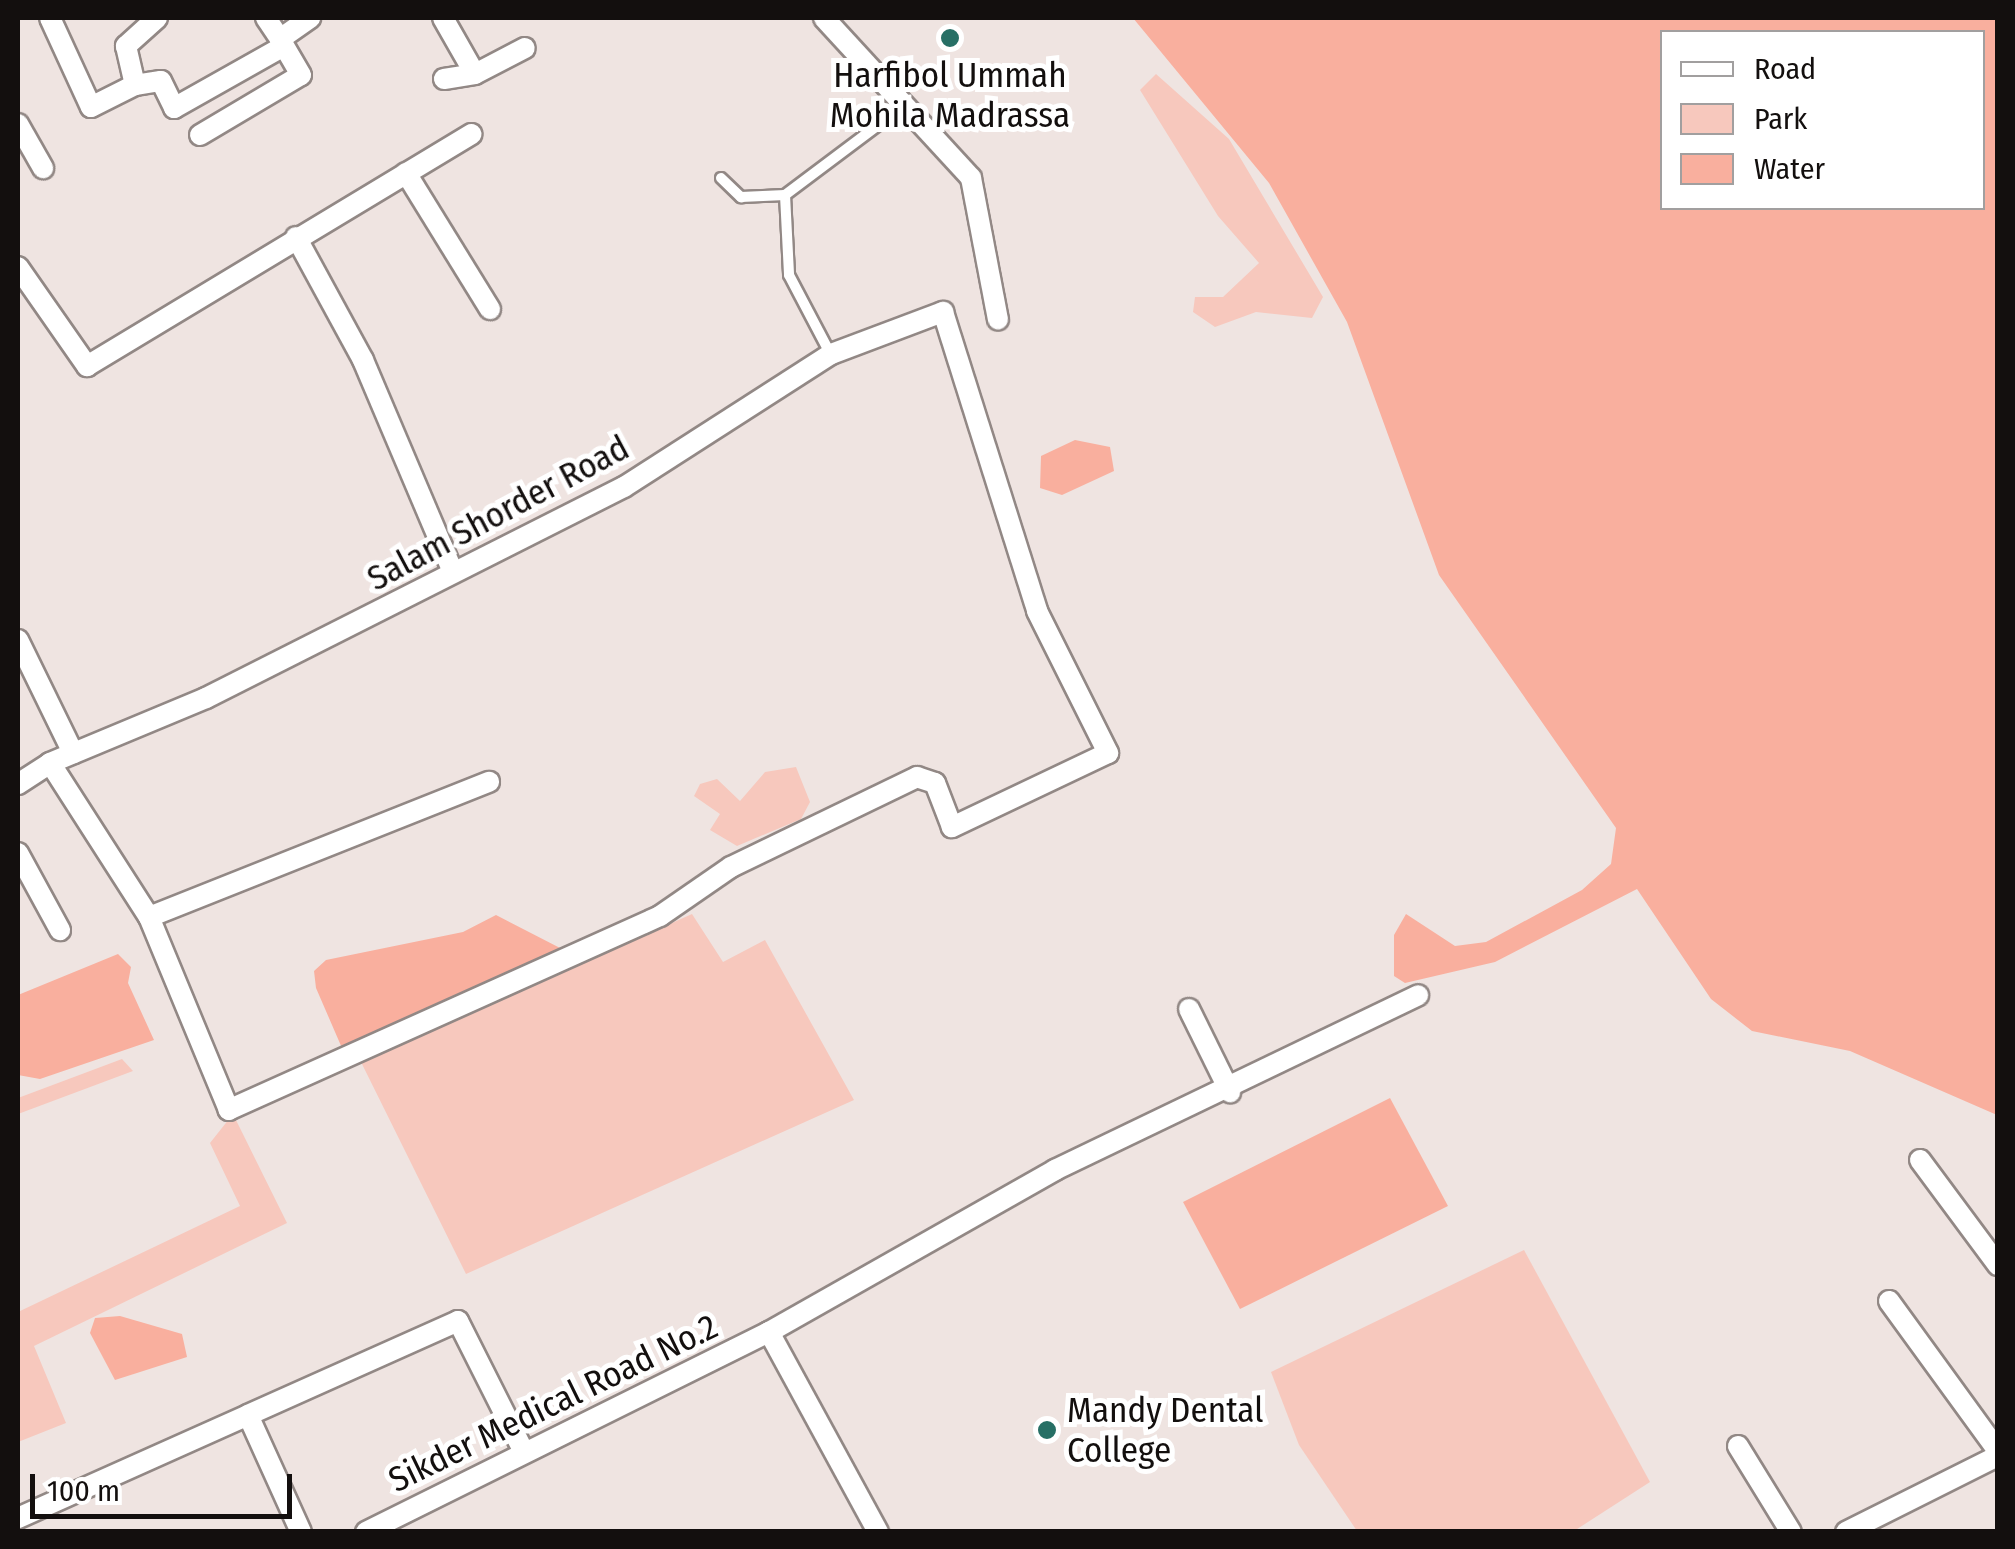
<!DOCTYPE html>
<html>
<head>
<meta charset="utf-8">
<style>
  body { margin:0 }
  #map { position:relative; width:2015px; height:1549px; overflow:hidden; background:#efe4e1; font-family:"Fira Sans Condensed",sans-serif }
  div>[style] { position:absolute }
  .green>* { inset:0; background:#f7c8bd }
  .water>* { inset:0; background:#f9af9e }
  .roads { filter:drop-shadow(2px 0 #928885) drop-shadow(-2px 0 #928885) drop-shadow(0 2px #928885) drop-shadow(0 -2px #928885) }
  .lane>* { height:10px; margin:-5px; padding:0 5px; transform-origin:5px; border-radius:5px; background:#fff }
  .street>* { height:20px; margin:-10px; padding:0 10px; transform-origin:10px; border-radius:10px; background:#fff }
  .dots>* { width:28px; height:28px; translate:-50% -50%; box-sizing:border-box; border:5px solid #fff; border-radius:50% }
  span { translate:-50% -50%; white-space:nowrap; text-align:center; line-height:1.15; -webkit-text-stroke:10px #fff; paint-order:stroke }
  .poi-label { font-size:35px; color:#130f0e }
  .left { translate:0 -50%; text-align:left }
  .street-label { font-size:35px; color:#130f0e }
  .frame { position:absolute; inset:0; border:20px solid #130f0e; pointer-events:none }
  .legend { position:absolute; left:1660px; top:30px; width:325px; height:180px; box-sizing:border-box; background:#fff; border:2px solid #a19f9f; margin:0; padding:12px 18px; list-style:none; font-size:30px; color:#130f0e }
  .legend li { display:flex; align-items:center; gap:20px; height:50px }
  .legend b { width:50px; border:2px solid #a19f9f }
  .scale { position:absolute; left:30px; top:1474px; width:262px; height:45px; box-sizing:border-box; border:5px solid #130f0e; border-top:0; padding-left:12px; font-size:30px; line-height:35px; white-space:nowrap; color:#130f0e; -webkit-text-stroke:8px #fff; paint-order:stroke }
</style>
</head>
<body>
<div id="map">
  <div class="green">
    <div style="clip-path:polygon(1156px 74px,1229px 139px,1323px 297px,1312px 318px,1256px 312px,1215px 327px,1193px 312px,1195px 297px,1223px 297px,1259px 263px,1218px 216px,1140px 90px)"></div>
    <div style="clip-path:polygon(796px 767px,810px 802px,801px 819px,737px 846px,710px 830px,720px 814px,694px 796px,700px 784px,717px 779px,740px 801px,765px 772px)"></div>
    <div style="clip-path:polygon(692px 914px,723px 962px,765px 940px,854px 1100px,466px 1274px,361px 1062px)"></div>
    <div style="clip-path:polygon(122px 1059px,133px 1071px,18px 1114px,18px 1098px)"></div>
    <div style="clip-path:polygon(233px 1114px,287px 1223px,34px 1346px,66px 1423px,18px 1442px,18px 1312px,240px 1206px,210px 1143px)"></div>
    <div style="clip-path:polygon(1524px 1250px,1650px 1482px,1574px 1531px,1357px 1531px,1299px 1445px,1271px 1372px)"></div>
  </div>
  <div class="water">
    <div style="clip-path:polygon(evenodd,1133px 18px,1997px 18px,1997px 1115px,1850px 1051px,1752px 1031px,1711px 999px,1637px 889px,1495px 962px,1405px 983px,1394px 976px,1394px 935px,1406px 914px,1455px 946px,1486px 942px,1582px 890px,1611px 864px,1616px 828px,1439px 575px,1347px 322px,1269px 183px,1133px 18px,1982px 32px,1982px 208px,1662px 208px,1662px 32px,1982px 32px)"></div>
    <div style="clip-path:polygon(1075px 440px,1110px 447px,1114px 471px,1062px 495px,1040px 488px,1041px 456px)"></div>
    <div style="clip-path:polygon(496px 915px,562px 949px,345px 1055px,316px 988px,314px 971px,326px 960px,463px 932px)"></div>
    <div style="clip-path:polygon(118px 954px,131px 967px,128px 983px,154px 1040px,40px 1079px,18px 1075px,18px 995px)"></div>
    <div style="clip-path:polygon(1390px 1098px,1448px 1206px,1240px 1309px,1183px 1202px)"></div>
    <div style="clip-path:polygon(120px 1316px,182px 1334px,187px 1357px,115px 1380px,90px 1333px,95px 1318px)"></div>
  </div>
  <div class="roads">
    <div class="lane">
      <div style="left:721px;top:178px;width:28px;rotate:44deg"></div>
      <div style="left:741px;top:197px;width:44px;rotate:-2.6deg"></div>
      <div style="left:785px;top:195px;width:150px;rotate:-36.9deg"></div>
      <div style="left:785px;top:195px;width:80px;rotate:87.1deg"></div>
      <div style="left:789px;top:275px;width:88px;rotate:62.3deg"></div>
    </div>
    <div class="street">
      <div style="left:50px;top:18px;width:98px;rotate:65.3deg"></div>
      <div style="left:91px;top:107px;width:49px;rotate:-26.6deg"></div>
      <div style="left:157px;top:18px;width:42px;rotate:137.9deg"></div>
      <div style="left:126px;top:46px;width:40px;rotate:77deg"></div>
      <div style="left:135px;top:85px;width:26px;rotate:-9deg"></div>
      <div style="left:161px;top:81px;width:30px;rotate:64deg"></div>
      <div style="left:174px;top:108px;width:126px;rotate:-29.4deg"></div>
      <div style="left:266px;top:18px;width:25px;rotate:56deg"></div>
      <div style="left:443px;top:18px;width:64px;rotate:60.3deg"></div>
      <div style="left:475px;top:74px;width:56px;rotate:-27.5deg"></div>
      <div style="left:824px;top:18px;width:217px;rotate:47.4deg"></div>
      <div style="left:971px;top:178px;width:144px;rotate:79.2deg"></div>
      <div style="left:444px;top:79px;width:31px;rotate:-9deg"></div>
      <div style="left:18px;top:124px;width:51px;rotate:60.4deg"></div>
      <div style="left:200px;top:135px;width:117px;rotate:-30.7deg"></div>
      <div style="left:301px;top:75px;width:42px;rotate:-120.3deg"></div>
      <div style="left:280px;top:39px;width:37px;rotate:-35deg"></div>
      <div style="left:406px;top:173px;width:160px;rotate:58.3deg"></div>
      <div style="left:296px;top:237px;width:140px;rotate:61.4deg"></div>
      <div style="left:363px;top:360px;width:228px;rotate:67deg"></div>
      <div style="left:18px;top:267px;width:121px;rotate:55.1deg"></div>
      <div style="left:87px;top:366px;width:449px;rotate:-31.1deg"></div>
      <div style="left:18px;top:640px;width:126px;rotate:64deg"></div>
      <div style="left:18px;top:784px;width:38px;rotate:-33deg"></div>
      <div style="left:50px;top:763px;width:169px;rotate:-22.6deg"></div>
      <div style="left:206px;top:698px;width:468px;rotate:-26.8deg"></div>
      <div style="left:624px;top:487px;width:246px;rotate:-32.7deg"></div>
      <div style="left:831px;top:354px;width:120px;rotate:-20.6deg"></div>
      <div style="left:943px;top:312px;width:313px;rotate:72.5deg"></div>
      <div style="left:1037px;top:611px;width:159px;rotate:63.4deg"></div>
      <div style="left:1108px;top:753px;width:173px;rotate:154.6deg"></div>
      <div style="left:952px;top:827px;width:47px;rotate:-111.1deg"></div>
      <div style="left:935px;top:783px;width:19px;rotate:-162deg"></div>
      <div style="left:917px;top:777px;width:207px;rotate:154.2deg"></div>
      <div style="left:731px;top:867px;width:86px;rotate:145.4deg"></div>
      <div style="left:660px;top:916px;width:473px;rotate:155.8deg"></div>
      <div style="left:229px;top:1110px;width:209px;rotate:-112.5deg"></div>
      <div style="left:149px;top:917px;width:183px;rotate:-122.7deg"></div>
      <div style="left:18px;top:853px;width:88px;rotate:61.4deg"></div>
      <div style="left:149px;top:917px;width:366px;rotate:-21.7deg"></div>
      <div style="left:1189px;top:1009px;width:93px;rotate:63.7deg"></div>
      <div style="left:1920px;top:1160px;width:131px;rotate:53.4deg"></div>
      <div style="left:1889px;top:1301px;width:185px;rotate:54deg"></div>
      <div style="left:769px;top:1332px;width:228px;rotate:61.4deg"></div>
      <div style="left:1738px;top:1446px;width:101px;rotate:58.4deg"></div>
      <div style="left:18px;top:1518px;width:252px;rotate:-24.1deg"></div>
      <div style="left:301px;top:1532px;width:128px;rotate:-114.4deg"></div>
      <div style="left:248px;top:1415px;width:230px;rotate:-24.1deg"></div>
      <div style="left:458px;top:1321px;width:147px;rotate:63.3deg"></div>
      <div style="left:366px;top:1532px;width:450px;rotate:-26.4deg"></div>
      <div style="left:769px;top:1332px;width:329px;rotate:-29.5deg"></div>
      <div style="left:1055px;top:1170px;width:403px;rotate:-25.7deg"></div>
      <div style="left:1846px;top:1532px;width:170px;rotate:-26.6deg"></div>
    </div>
  </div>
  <div class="dots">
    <div style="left:950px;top:38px;background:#276f65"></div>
    <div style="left:1047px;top:1430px;background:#276f65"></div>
  </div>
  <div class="poi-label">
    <span style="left:950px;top:95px">Harfibol Ummah<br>Mohila Madrassa</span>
    <span class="left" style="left:1067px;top:1430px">Mandy Dental<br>College</span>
  </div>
  <div class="street-label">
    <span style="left:498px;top:513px;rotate:-28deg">Salam Shorder Road</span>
    <span style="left:553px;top:1403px;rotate:-26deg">Sikder Medical Road No.2</span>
  </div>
  <div class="frame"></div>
  <ul class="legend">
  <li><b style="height:12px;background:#fff"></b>Road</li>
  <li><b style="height:28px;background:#f7c8bd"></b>Park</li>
  <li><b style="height:28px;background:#f9af9e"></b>Water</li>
  </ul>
  <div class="scale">100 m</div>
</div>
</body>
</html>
